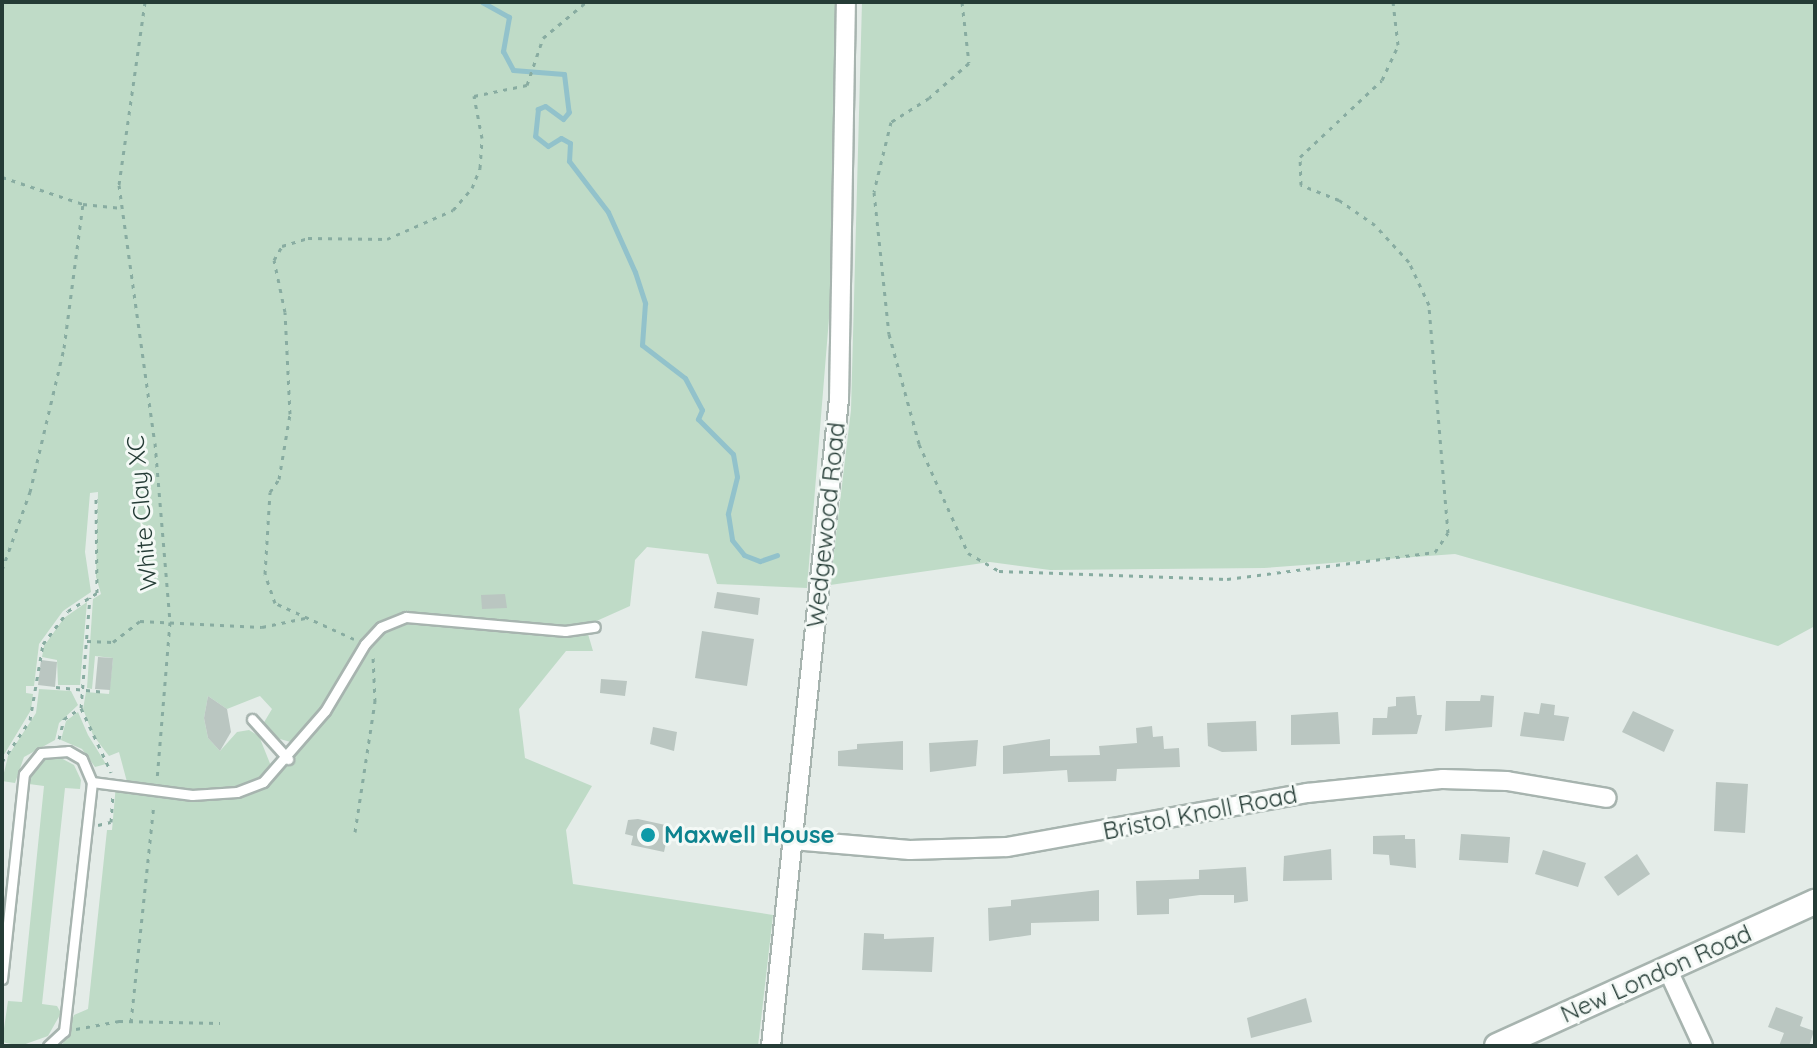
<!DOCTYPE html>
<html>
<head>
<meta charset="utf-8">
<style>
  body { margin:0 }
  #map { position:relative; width:1817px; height:1048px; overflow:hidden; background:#e4ece8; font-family:Quicksand,sans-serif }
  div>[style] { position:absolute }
  .green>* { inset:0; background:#bfdbc7 }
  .stream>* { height:5px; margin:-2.5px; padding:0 2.5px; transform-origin:2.5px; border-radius:2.5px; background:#92c2cb }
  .building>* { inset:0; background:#bac6c1 }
  .path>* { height:3px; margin-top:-1.5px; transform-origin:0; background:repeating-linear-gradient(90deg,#88aca1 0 4px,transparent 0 10px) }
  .roads { filter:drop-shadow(2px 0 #a7b4af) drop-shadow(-2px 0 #a7b4af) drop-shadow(0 2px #a7b4af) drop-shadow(0 -2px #a7b4af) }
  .lane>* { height:9px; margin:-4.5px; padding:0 4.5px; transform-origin:4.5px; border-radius:4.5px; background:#fff }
  .street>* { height:18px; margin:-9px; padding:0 9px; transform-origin:9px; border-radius:9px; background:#fff }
  .secondary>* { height:24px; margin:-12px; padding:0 12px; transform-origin:12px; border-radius:12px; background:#fff }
  .dots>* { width:22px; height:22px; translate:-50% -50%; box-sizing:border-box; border:4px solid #f4f9f6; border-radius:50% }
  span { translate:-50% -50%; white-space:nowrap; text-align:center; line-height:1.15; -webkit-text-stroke:6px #f4f9f6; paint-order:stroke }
  .street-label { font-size:24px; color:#253c36 }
  .culture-label { font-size:24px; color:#0d838f; font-weight:700 }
  .left { translate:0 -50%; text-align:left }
  .frame { position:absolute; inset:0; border:4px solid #253c36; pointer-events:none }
</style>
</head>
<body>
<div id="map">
  <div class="green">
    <div style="clip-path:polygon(evenodd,2px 2px,839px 2px,835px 245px,807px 588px,717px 584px,708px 554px,647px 547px,635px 560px,630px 606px,592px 623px,588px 634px,593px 651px,566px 651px,519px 709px,525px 758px,592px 786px,566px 830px,573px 884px,773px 915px,758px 1046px,62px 1046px,74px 1015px,88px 1009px,107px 830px,112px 830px,116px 784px,127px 782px,119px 752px,109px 756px,93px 735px,83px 709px,86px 692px,109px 694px,113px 658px,95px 656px,92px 689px,87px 688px,93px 599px,101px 594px,96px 577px,98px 492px,90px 493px,85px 552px,91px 592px,63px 611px,39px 644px,34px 686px,26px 686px,26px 693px,33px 694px,31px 710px,2px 758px,2px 2px,208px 696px,227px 709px,260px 696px,272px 709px,263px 724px,273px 737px,294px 743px,271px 766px,259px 736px,249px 730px,237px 732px,220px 751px,208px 738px,204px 718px,208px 696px)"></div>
    <div style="clip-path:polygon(862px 2px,1815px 2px,1815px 626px,1778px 646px,1455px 554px,1264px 568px,1050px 570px,990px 562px,830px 585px,851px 410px)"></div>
    <div style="clip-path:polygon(87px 602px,80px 685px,58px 685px,57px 660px,42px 657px,44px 646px,64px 618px)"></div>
    <div style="clip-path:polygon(39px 689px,71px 691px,78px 705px,59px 723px,55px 740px,24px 757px,15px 783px,2px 781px,8px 756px,36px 713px)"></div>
    <div style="clip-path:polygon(78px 712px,88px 735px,106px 764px,95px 767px,82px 749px,61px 740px,66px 721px)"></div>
    <div style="clip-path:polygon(59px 757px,74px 765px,81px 780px,80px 789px,65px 788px,42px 1004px,57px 1006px,61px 1013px,48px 1036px,20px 1046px,2px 1042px,8px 1001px,22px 1002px,44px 786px,29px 784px,29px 776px,43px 759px)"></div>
  </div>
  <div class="stream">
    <div style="left:482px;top:2px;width:31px;rotate:29deg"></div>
    <div style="left:509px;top:17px;width:35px;rotate:100deg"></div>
    <div style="left:503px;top:51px;width:21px;rotate:62deg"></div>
    <div style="left:513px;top:70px;width:51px;rotate:4.5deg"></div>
    <div style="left:564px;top:74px;width:38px;rotate:83deg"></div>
    <div style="left:569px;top:112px;width:9px;rotate:131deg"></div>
    <div style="left:563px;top:119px;width:22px;rotate:-144deg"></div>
    <div style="left:545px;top:106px;width:8px;rotate:157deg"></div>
    <div style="left:538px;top:109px;width:27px;rotate:96deg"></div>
    <div style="left:535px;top:136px;width:16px;rotate:38deg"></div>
    <div style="left:548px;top:146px;width:15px;rotate:-32deg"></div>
    <div style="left:561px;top:138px;width:10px;rotate:29deg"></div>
    <div style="left:570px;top:143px;width:18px;rotate:93deg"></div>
    <div style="left:569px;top:161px;width:64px;rotate:52.6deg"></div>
    <div style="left:608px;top:212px;width:66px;rotate:65.8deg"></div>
    <div style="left:635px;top:272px;width:33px;rotate:72deg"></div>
    <div style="left:645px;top:303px;width:42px;rotate:94.1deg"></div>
    <div style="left:642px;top:345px;width:54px;rotate:37.5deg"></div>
    <div style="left:685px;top:378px;width:36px;rotate:62deg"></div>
    <div style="left:702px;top:410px;width:10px;rotate:114deg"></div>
    <div style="left:698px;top:419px;width:49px;rotate:45deg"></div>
    <div style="left:733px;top:454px;width:23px;rotate:80deg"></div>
    <div style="left:737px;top:477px;width:38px;rotate:104deg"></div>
    <div style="left:728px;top:514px;width:26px;rotate:81deg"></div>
    <div style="left:732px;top:540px;width:19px;rotate:51deg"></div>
    <div style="left:744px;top:555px;width:17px;rotate:21deg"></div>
    <div style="left:760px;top:561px;width:18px;rotate:-19deg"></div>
  </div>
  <div class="building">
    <div style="clip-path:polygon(717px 592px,760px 598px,758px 615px,714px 608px)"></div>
    <div style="clip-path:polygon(505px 594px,507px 608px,482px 609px,481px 595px)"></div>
    <div style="clip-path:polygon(702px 631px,754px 639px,747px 686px,695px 678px)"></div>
    <div style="clip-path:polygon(98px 657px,113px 658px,110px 690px,95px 689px)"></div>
    <div style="clip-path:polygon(41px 660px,57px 662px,55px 687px,38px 685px)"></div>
    <div style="clip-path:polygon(601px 679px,627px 681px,625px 696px,600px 693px)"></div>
    <div style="clip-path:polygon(1481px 695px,1494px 696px,1492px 727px,1445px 731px,1446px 701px,1480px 701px)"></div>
    <div style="clip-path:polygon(208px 696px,227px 709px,231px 732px,220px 751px,208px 738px,204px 718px)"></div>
    <div style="clip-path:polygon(1415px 696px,1417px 715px,1422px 715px,1417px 734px,1372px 735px,1373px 718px,1387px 718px,1388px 707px,1396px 706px,1396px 697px)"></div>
    <div style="clip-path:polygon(1541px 703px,1555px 705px,1554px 715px,1569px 717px,1564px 741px,1520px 736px,1524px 712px,1539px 714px)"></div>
    <div style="clip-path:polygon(1633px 711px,1674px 730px,1664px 752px,1622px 732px)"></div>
    <div style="clip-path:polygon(1338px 712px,1340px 744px,1291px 745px,1291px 715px)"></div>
    <div style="clip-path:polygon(1256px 721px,1257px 751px,1222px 752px,1208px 746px,1207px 723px)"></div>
    <div style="clip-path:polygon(1152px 726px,1153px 737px,1163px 736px,1164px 749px,1179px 748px,1180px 767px,1117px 769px,1116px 781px,1068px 782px,1067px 770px,1003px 774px,1003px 746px,1050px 739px,1050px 756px,1100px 755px,1099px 746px,1137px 743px,1136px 728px)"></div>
    <div style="clip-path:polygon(653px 727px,677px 732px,674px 751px,650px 744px)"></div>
    <div style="clip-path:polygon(978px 740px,976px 766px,930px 772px,929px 743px)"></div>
    <div style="clip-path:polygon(903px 741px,903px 770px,838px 766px,838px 751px,857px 749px,857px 744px)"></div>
    <div style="clip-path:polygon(1716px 782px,1748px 784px,1745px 833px,1714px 831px)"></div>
    <div style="clip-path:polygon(638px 819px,670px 826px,664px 852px,631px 845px,633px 836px,625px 834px,628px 820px)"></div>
    <div style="clip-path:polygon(1461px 834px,1510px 837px,1508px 863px,1459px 860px)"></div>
    <div style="clip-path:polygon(1405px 835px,1405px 839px,1415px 839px,1416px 868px,1390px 865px,1389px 855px,1373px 854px,1373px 836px)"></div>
    <div style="clip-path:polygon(1331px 849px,1332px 880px,1283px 881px,1284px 856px)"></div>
    <div style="clip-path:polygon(1543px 850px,1586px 863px,1578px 887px,1535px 874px)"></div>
    <div style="clip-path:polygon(1637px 854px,1650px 874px,1618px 896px,1604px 877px)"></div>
    <div style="clip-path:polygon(1246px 867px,1248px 901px,1234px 903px,1234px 895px,1200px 895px,1169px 899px,1169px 914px,1137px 915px,1136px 881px,1199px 879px,1199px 870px)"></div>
    <div style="clip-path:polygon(1099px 890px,1099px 921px,1031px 923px,1031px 935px,989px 941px,988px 908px,1011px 906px,1011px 900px)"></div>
    <div style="clip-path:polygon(864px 933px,884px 934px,884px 939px,934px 937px,932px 972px,862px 970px)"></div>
    <div style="clip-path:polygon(1306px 998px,1312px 1022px,1251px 1038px,1247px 1018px)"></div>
    <div style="clip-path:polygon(1776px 1007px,1803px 1017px,1800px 1026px,1814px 1031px,1809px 1046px,1779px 1046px,1784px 1033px,1768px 1027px)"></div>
  </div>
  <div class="path">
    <div style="left:145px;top:2px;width:185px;rotate:98.1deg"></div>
    <div style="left:119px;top:185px;width:260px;rotate:82.1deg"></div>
    <div style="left:155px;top:443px;width:180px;rotate:85.2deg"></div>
    <div style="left:170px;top:622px;width:159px;rotate:94.7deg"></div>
    <div style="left:962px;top:2px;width:61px;rotate:83.5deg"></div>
    <div style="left:969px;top:63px;width:53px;rotate:138.8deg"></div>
    <div style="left:929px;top:98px;width:45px;rotate:147.7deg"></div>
    <div style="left:891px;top:122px;width:72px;rotate:103.7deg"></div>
    <div style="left:874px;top:192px;width:143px;rotate:84deg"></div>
    <div style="left:889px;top:334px;width:114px;rotate:74.7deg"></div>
    <div style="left:919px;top:444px;width:120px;rotate:65.8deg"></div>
    <div style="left:968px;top:553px;width:36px;rotate:30deg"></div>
    <div style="left:999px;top:571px;width:228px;rotate:2deg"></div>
    <div style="left:1227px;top:579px;width:210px;rotate:-7.4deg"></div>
    <div style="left:1435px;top:552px;width:23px;rotate:-56deg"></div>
    <div style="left:1448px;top:533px;width:229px;rotate:-94.8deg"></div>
    <div style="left:1429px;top:305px;width:47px;rotate:-114.9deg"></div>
    <div style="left:1409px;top:262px;width:50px;rotate:-132.6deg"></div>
    <div style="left:1375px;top:225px;width:44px;rotate:-145.2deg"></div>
    <div style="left:1339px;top:200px;width:41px;rotate:-158.5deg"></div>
    <div style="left:1301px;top:185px;width:28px;rotate:-92deg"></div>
    <div style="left:1300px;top:157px;width:112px;rotate:-43.2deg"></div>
    <div style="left:1382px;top:80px;width:38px;rotate:-65deg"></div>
    <div style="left:1398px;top:45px;width:43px;rotate:-96.6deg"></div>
    <div style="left:2px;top:177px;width:85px;rotate:18.4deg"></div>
    <div style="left:83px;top:204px;width:39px;rotate:6deg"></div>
    <div style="left:2px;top:570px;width:83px;rotate:-70.3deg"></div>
    <div style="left:30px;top:492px;width:148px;rotate:-76.7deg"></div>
    <div style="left:64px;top:348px;width:145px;rotate:-82.5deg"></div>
    <div style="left:354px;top:639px;width:87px;rotate:-155.5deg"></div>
    <div style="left:275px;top:603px;width:31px;rotate:-109deg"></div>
    <div style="left:265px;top:574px;width:82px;rotate:-86.5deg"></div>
    <div style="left:270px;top:492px;width:16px;rotate:-55deg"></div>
    <div style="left:279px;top:479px;width:66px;rotate:-80.4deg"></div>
    <div style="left:290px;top:414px;width:102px;rotate:-92.8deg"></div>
    <div style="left:285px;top:312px;width:53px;rotate:-101.9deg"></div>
    <div style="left:274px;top:260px;width:16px;rotate:-60deg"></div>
    <div style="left:282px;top:246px;width:27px;rotate:-17deg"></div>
    <div style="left:308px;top:238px;width:79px;rotate:0.7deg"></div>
    <div style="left:387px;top:239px;width:72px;rotate:-23.7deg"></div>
    <div style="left:453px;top:210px;width:29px;rotate:-49deg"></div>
    <div style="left:472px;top:188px;width:22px;rotate:-68deg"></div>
    <div style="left:480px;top:168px;width:30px;rotate:-86deg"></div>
    <div style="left:482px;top:138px;width:43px;rotate:-100.8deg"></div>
    <div style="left:474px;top:96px;width:54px;rotate:-11.7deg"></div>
    <div style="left:527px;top:85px;width:50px;rotate:-71.2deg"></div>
    <div style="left:543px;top:38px;width:56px;rotate:-39.9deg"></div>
    <div style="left:87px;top:641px;width:26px;rotate:2deg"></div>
    <div style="left:113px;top:642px;width:34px;rotate:-38deg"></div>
    <div style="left:140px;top:621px;width:122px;rotate:2.8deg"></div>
    <div style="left:262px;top:627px;width:44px;rotate:-11.8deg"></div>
    <div style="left:56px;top:687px;width:50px;rotate:5.7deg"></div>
    <div style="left:81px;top:708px;width:71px;rotate:64.9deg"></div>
    <div style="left:59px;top:739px;width:21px;rotate:-76deg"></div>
    <div style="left:64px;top:719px;width:20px;rotate:-33deg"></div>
    <div style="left:81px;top:708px;width:111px;rotate:-85.4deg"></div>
    <div style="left:2px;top:762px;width:50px;rotate:-56.3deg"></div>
    <div style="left:30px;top:720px;width:77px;rotate:-80.3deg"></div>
    <div style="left:43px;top:644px;width:41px;rotate:-52.9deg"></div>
    <div style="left:68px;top:611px;width:34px;rotate:-32deg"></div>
    <div style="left:97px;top:593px;width:98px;rotate:-90.6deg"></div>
    <div style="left:98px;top:825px;width:13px;rotate:-13deg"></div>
    <div style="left:111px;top:822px;width:26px;rotate:-86deg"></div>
    <div style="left:355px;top:832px;width:132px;rotate:-81.3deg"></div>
    <div style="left:375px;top:702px;width:45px;rotate:-92.5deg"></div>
    <div style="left:131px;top:1022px;width:219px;rotate:-84deg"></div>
    <div style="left:76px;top:1029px;width:44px;rotate:-10.5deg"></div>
    <div style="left:119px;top:1021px;width:101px;rotate:1.1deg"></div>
  </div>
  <div class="roads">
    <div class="lane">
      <div style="left:252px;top:719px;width:54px;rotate:48deg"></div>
      <div style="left:92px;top:782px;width:101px;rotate:7.4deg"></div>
      <div style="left:192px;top:795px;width:45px;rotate:-3.8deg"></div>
      <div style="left:237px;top:792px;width:28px;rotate:-21deg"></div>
      <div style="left:263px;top:782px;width:94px;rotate:-48.9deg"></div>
      <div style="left:325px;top:711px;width:78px;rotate:-59.2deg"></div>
      <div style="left:365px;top:644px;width:23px;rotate:-47deg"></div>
      <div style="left:381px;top:627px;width:27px;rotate:-22deg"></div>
      <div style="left:406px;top:617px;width:160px;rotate:5deg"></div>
      <div style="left:565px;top:631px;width:30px;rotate:-8deg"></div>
      <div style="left:2px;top:979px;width:206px;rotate:-83.9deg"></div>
      <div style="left:24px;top:774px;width:27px;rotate:-51deg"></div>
      <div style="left:41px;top:753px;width:27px;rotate:-4deg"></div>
      <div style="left:68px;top:751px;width:16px;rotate:30deg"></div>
      <div style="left:82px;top:759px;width:25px;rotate:67deg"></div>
      <div style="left:92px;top:782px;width:251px;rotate:96.4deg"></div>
      <div style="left:64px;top:1031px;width:22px;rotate:137deg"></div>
    </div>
    <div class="street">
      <div style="left:793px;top:840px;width:117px;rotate:4.9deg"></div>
      <div style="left:910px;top:850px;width:97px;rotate:-1.8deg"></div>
      <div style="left:1007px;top:847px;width:305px;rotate:-10.2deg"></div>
      <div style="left:1307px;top:793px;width:137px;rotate:-5.9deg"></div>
      <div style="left:1443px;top:779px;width:64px;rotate:1.8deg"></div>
      <div style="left:1507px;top:781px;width:101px;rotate:9.6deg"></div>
      <div style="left:1667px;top:968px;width:86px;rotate:65.2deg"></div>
      <div style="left:771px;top:1046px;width:651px;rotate:-84deg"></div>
      <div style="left:839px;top:399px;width:397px;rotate:-89deg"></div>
    </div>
    <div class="secondary">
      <div style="left:1497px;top:1046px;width:349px;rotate:-24.4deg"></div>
    </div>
  </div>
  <div class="dots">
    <div style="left:648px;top:835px;background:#0f9aa8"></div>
  </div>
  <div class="street-label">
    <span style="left:142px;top:513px;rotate:-95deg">White Clay XC</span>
    <span style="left:826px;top:525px;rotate:-84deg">Wedgewood Road</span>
    <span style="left:1200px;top:813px;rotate:-11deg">Bristol Knoll Road</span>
    <span style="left:1656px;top:974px;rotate:-24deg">New London Road</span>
  </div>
  <div class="culture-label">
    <span class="left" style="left:664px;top:835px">Maxwell House</span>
  </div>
  <div class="frame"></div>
</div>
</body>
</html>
